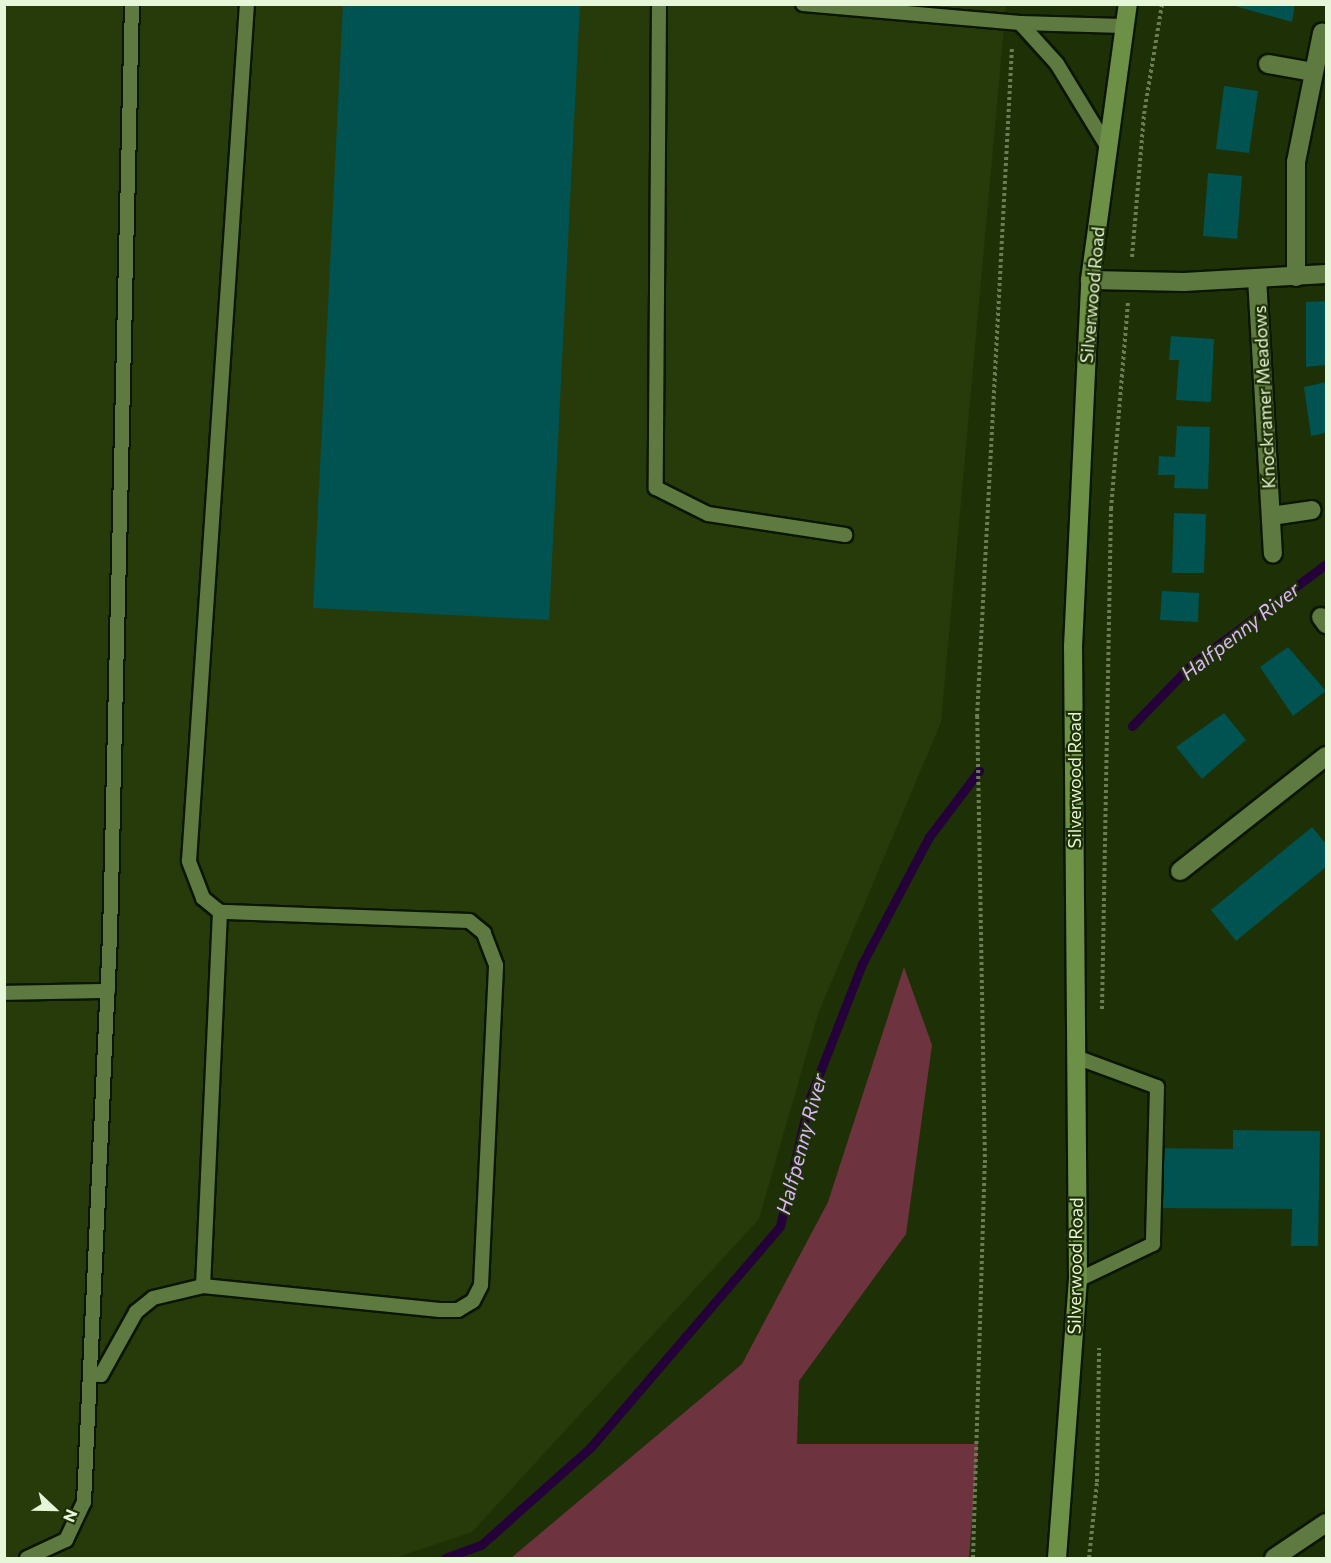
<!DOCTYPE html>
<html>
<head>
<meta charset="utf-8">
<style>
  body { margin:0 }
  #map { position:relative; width:1331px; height:1563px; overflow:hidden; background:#1e3005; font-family:Commissioner,sans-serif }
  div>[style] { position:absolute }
  .built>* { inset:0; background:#263b09 }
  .green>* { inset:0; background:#6d333e }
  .stream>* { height:9px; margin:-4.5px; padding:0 4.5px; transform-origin:4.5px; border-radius:4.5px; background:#250139 }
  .building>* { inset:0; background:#005350 }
  .path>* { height:4px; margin-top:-2px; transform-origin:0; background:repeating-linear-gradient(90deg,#6b7d57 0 3px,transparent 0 6px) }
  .roads { filter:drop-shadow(2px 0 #0a1600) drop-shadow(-2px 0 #0a1600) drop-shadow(0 2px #0a1600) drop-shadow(0 -2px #0a1600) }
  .lane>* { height:14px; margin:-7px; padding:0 7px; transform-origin:7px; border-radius:7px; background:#5e7a41 }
  .street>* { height:18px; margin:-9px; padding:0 9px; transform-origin:9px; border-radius:9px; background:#5e7a41 }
  .secondary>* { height:18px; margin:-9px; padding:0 9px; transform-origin:9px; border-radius:9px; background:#6c9045 }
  span { translate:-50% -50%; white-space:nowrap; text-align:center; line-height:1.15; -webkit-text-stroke:4.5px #1e3005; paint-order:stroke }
  .street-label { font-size:18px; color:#e6f6d8 }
  .water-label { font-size:20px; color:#ddb5fc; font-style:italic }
  .frame { position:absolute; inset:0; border:6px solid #e6f6d8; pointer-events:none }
  .north { position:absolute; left:24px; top:1479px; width:60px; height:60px; -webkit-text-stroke:4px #1e3005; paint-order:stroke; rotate:112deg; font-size:16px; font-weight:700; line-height:24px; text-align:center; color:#e6f6d8 }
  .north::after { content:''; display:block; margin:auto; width:21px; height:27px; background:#e6f6d8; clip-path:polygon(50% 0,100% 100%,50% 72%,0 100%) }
</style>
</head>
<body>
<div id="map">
  <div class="built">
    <div style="clip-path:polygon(5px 5px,1006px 5px,941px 722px,818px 1014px,759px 1219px,472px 1532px,395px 1558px,5px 1558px)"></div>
  </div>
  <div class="green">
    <div style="clip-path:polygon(904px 967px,932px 1045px,906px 1234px,799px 1381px,797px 1444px,978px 1444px,969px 1558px,511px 1558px,742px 1364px,828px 1202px)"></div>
  </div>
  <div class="stream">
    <div style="left:1132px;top:726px;width:86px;rotate:-45.9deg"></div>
    <div style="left:1192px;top:664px;width:167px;rotate:-36.7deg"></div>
    <div style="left:445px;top:1558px;width:38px;rotate:-20deg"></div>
    <div style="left:481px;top:1545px;width:146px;rotate:-41.7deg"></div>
    <div style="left:590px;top:1448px;width:292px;rotate:-49.4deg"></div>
    <div style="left:780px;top:1226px;width:129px;rotate:-77deg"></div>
    <div style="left:809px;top:1100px;width:146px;rotate:-68.7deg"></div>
    <div style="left:862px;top:964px;width:144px;rotate:-62.2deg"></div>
    <div style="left:929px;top:837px;width:83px;rotate:-52.9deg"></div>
  </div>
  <div class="building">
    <div style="clip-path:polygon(343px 4px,580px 4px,549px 620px,313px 608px)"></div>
    <div style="clip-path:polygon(1228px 4px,1295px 4px,1292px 22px)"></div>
    <div style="clip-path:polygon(1224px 86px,1258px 91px,1249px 153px,1216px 149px)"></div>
    <div style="clip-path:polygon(1208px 173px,1242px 176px,1237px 239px,1203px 236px)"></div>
    <div style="clip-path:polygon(1326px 301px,1326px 365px,1306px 367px,1306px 302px)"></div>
    <div style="clip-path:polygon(1171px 336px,1214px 339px,1211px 402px,1176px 400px,1179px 360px,1169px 360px)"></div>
    <div style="clip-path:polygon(1326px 382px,1326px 433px,1311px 436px,1304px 387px)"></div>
    <div style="clip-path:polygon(1177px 426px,1210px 427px,1208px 489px,1174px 488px,1175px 475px,1158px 475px,1159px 456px,1175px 457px)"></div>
    <div style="clip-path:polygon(1174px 513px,1206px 514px,1204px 573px,1172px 573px)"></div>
    <div style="clip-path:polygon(1162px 591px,1199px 593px,1198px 622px,1160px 620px)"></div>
    <div style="clip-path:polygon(1288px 647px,1326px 691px,1293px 716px,1260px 667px)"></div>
    <div style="clip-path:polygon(1224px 713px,1246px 740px,1202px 779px,1176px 747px)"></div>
    <div style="clip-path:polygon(1312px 827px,1326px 844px,1326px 867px,1236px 941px,1211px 910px)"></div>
    <div style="clip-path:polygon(1233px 1130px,1320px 1131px,1318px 1246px,1291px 1246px,1292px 1209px,1151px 1208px,1152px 1148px,1233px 1149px)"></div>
  </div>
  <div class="path">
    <div style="left:1132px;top:257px;width:144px;rotate:-85.2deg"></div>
    <div style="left:1144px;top:114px;width:111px;rotate:-80.7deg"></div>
    <div style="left:1102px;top:1009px;width:500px;rotate:-88.97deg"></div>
    <div style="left:1111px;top:509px;width:207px;rotate:-85.3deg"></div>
    <div style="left:973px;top:1558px;width:395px;rotate:-88.3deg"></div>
    <div style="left:985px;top:1163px;width:446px;rotate:-91deg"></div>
    <div style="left:977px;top:717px;width:670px;rotate:-87.01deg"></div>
    <div style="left:1089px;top:1558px;width:76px;rotate:-84deg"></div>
    <div style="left:1097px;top:1482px;width:134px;rotate:-89.1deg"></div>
  </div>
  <div class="roads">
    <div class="lane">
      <div style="left:659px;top:4px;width:484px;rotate:90.4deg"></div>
      <div style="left:656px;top:488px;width:58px;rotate:26.6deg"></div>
      <div style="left:708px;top:514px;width:139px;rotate:8.7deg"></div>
      <div style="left:803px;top:4px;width:218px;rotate:5deg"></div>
      <div style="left:1020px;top:23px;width:103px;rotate:1.7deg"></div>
      <div style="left:1020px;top:23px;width:55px;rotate:47.9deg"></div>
      <div style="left:1057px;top:64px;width:98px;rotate:58.7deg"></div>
      <div style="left:220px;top:912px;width:22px;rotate:-141deg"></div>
      <div style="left:203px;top:898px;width:40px;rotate:-111deg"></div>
      <div style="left:189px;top:861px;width:859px;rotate:-86.13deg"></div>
      <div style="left:4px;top:993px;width:104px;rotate:-1.1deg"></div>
      <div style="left:1076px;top:1057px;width:86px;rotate:20.3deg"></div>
      <div style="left:1157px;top:1087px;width:157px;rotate:91.5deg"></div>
      <div style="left:1153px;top:1244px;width:83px;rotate:154.4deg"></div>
      <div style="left:90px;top:1374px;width:11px;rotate:5deg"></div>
      <div style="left:101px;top:1375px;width:72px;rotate:-60.9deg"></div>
      <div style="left:136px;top:1312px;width:22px;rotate:-39deg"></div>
      <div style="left:153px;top:1298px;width:51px;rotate:-13.5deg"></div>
      <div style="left:203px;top:1286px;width:238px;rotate:5.8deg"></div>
      <div style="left:440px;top:1310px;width:18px"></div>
      <div style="left:458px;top:1310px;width:17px;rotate:-31deg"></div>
      <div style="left:473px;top:1301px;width:18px;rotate:-63deg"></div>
      <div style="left:481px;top:1285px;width:320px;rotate:-87.3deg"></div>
      <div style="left:496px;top:965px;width:34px;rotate:-111deg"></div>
      <div style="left:484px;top:933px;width:19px;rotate:-141deg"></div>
      <div style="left:469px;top:921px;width:249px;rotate:-177.9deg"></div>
      <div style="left:220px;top:912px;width:374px;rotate:92.6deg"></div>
      <div style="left:27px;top:1558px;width:43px;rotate:-24.8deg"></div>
      <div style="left:66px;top:1540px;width:42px;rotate:-64.7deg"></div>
      <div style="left:84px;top:1502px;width:567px;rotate:-87.37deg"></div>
      <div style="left:110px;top:936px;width:932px;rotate:-88.65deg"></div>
    </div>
    <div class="street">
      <div style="left:1268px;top:64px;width:46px;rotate:10.1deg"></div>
      <div style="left:1296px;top:277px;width:115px;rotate:-90deg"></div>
      <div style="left:1296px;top:162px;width:132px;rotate:-78.6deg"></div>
      <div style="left:1257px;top:278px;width:276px;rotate:86.7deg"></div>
      <div style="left:1090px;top:280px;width:94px;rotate:1.2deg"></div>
      <div style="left:1184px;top:282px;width:142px;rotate:-3.2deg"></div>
      <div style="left:1271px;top:516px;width:41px;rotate:-8.3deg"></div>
      <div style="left:1321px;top:617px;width:9px;rotate:54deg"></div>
      <div style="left:1180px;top:871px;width:186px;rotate:-38.2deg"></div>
      <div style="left:1274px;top:1558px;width:63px;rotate:-33.9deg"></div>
    </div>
    <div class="secondary">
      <div style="left:1057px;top:1558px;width:279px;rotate:-85.7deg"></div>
      <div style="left:1078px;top:1280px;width:633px;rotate:-90.45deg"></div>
      <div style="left:1073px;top:647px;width:367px;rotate:-87.3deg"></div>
      <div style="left:1090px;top:280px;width:279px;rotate:-82.2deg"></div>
    </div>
  </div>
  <div class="street-label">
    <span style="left:1092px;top:295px;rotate:-85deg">Silverwood Road</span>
    <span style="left:1264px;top:397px;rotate:-93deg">Knockramer Meadows</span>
    <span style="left:1074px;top:780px;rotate:-90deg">Silverwood Road</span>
    <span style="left:1075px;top:1266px;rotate:-89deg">Silverwood Road</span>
  </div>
  <div class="water-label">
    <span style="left:1240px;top:631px;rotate:-38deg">Halfpenny River</span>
    <span style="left:801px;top:1144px;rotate:-75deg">Halfpenny River</span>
  </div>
  <div class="frame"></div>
  <div class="north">N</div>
</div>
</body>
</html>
